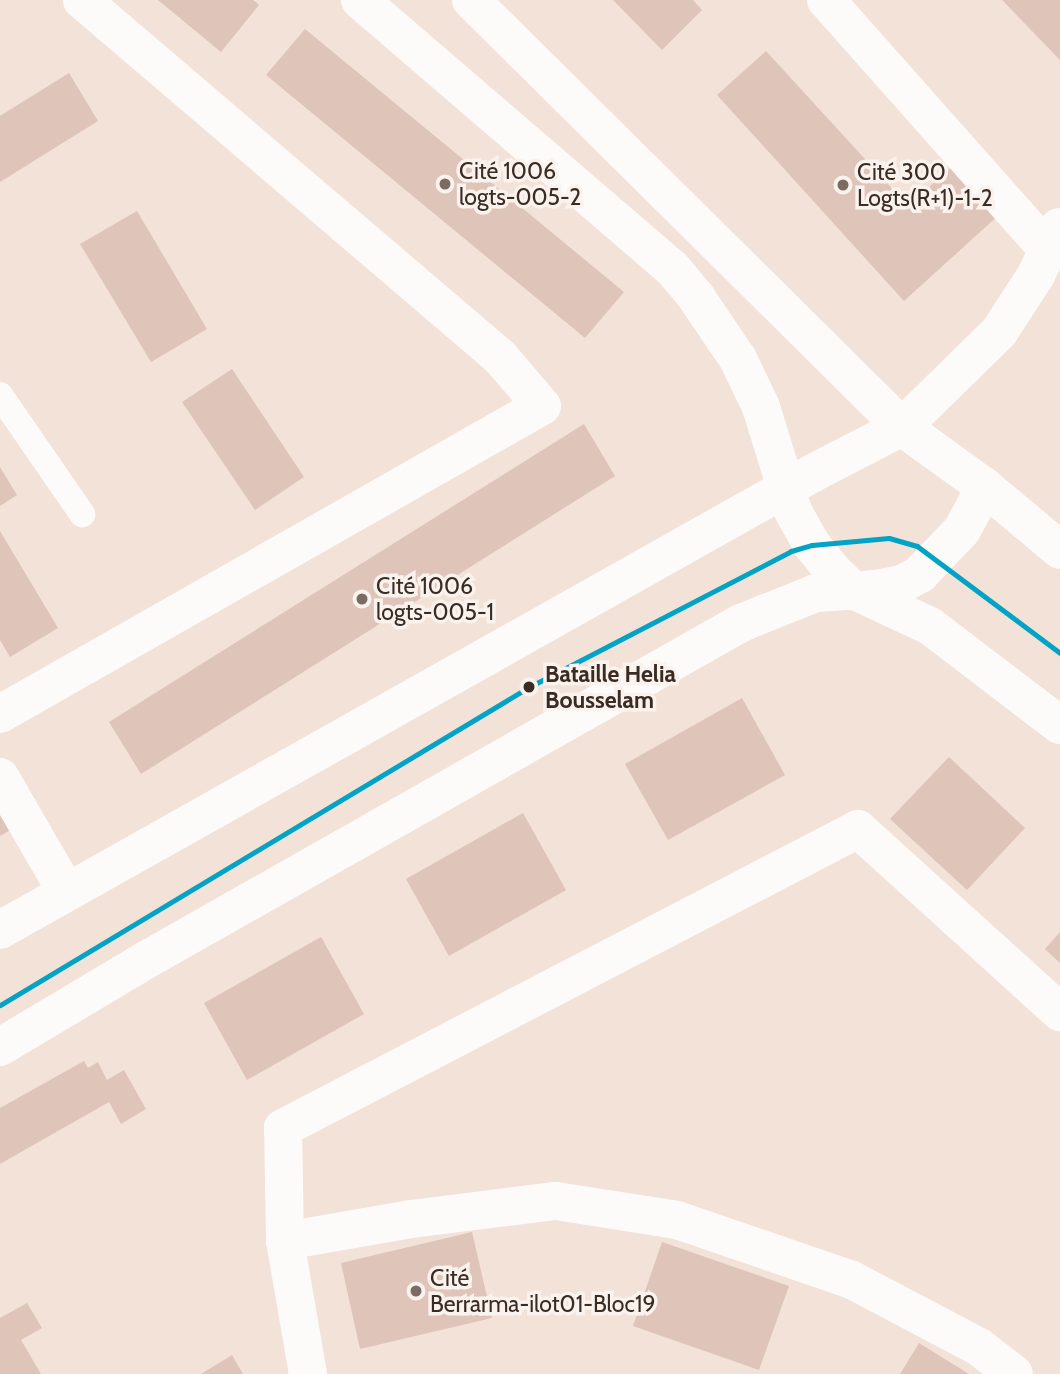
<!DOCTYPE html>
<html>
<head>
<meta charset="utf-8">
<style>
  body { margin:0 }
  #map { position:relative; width:1060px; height:1374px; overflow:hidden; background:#f2e2d8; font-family:Cabin,sans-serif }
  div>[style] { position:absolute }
  .building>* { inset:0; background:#dfc4ba }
  .service>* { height:26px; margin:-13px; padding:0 13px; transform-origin:13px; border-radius:13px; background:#fdfbf9 }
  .minor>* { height:38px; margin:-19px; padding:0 19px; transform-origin:19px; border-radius:19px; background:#fdfbf9 }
  .tertiary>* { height:38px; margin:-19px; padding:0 19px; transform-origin:19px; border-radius:19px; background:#fdfbf9 }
  .tram-1>* { height:5px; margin:-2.5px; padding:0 2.5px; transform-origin:2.5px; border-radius:2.5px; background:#03a3c5 }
  .dots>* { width:19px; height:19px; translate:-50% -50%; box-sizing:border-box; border:4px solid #faf2ed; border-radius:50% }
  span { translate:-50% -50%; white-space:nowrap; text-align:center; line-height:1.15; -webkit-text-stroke:7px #faf2ed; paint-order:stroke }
  .poi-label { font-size:23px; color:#3a2c23 }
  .left { translate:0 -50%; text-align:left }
  .stop-label { font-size:23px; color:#3a2c23; font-weight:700 }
</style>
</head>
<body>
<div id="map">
  <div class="building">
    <div style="clip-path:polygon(158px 0,253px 0,259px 5px,221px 52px)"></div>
    <div style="clip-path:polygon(613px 0,693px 0,702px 10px,662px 50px)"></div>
    <div style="clip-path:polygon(1002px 0,1060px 0,1060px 60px)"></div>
    <div style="clip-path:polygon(305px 29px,624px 292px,585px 338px,266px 75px)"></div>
    <div style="clip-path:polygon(766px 51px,908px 206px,956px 163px,1001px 213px,904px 301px,717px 95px)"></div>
    <div style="clip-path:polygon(69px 73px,98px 121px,0 182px,0 116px)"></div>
    <div style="clip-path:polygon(137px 211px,207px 329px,151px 362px,80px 244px)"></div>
    <div style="clip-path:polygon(232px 369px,304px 477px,255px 510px,182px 402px)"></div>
    <div style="clip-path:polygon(584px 424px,615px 476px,141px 774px,109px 722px)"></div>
    <div style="clip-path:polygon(0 467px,17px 495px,0 506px)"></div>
    <div style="clip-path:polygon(0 531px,58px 628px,10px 657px,0 640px)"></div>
    <div style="clip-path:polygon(742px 698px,785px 775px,668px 840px,625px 764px)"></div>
    <div style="clip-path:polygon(949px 757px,1025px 828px,967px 890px,890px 819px)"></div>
    <div style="clip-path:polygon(0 809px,12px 829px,0 836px)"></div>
    <div style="clip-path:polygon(523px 813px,566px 890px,449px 956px,406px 879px)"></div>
    <div style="clip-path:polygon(1060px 932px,1060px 963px,1045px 949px)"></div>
    <div style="clip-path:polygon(321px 937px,364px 1014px,247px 1080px,204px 1003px)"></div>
    <div style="clip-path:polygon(84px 1061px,88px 1068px,98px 1062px,107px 1080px,124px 1070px,146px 1109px,121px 1124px,109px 1102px,0 1164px,0 1108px)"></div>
    <div style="clip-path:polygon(472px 1232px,492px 1318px,360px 1349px,341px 1263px)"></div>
    <div style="clip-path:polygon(662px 1242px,789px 1286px,759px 1370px,633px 1326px)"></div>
    <div style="clip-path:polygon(27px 1303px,42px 1328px,21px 1340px,41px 1374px,0 1374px,0 1318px)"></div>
    <div style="clip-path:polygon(919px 1343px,969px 1374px,900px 1374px)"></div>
    <div style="clip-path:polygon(232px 1355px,243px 1374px,201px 1374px)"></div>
  </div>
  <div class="service">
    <div style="left:0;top:395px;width:145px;rotate:55.4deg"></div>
  </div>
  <div class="minor">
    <div style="left:826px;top:0;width:336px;rotate:48.4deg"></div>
    <div style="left:902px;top:427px;width:136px;rotate:-44.4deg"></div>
    <div style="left:999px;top:332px;width:68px;rotate:-57deg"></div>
    <div style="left:1036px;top:275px;width:53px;rotate:-64.4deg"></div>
    <div style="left:0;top:714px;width:623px;rotate:-29.61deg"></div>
    <div style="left:542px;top:406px;width:65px;rotate:-130.6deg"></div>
    <div style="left:500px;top:357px;width:550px;rotate:-139.5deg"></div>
    <div style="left:0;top:777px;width:132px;rotate:59.9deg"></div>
    <div style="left:285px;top:1241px;width:128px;rotate:-9.9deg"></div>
    <div style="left:411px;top:1219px;width:146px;rotate:-7.1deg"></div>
    <div style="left:556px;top:1201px;width:122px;rotate:8.9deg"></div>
    <div style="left:677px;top:1220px;width:185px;rotate:18.9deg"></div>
    <div style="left:852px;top:1280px;width:144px;rotate:27.8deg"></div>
    <div style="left:979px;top:1347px;width:44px;rotate:37.6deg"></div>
    <div style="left:308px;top:1374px;width:135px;rotate:-99.8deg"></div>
    <div style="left:285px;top:1241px;width:113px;rotate:-91deg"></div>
    <div style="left:283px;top:1128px;width:648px;rotate:-27.47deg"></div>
    <div style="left:858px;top:829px;width:273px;rotate:42.2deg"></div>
  </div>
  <div class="tertiary">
    <div style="left:360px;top:0;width:411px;rotate:40.7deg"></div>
    <div style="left:672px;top:268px;width:38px;rotate:50deg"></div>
    <div style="left:696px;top:297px;width:75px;rotate:55.9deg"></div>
    <div style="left:738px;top:359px;width:53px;rotate:64.4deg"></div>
    <div style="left:761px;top:407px;width:109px;rotate:72.9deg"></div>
    <div style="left:793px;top:511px;width:39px;rotate:61deg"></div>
    <div style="left:812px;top:545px;width:32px;rotate:51deg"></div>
    <div style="left:832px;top:570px;width:29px;rotate:44deg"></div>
    <div style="left:853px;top:590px;width:85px;rotate:25.1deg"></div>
    <div style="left:930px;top:626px;width:163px;rotate:37.3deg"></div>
    <div style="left:471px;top:0;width:607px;rotate:44.73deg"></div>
    <div style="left:902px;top:427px;width:102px;rotate:35.9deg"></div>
    <div style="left:985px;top:487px;width:98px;rotate:40deg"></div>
    <div style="left:0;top:930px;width:933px;rotate:-29.34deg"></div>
    <div style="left:813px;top:473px;width:100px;rotate:-27.3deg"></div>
    <div style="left:0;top:1047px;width:170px;rotate:-30.8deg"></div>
    <div style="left:146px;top:960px;width:684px;rotate:-29.53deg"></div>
    <div style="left:741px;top:623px;width:81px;rotate:-21.8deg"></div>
    <div style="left:816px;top:593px;width:60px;rotate:-3.8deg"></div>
    <div style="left:876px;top:589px;width:26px;rotate:-11deg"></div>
    <div style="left:902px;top:584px;width:21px;rotate:-29deg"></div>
    <div style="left:920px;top:574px;width:61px;rotate:-46.3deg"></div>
    <div style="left:962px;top:530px;width:49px;rotate:-61.9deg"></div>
  </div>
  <div class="tram-1">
    <div style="left:0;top:1005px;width:617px;rotate:-31.01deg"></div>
    <div style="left:529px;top:687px;width:295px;rotate:-27.4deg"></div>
    <div style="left:791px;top:551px;width:22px;rotate:-16deg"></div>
    <div style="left:812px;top:545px;width:77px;rotate:-5.2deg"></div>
    <div style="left:889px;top:538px;width:29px;rotate:16deg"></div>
    <div style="left:917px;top:546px;width:179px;rotate:36.8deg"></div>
  </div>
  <div class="dots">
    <div style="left:445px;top:184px;background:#7a6c62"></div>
    <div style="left:843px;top:185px;background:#7a6c62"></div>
    <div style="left:362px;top:599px;background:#7a6c62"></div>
    <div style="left:529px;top:687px;background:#3a2c23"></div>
    <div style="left:416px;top:1291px;background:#7a6c62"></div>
  </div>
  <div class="poi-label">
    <span class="left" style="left:459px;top:184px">Cité 1006<br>logts-005-2</span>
    <span class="left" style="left:857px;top:185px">Cité 300<br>Logts(R+1)-1-2</span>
    <span class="left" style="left:376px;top:599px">Cité 1006<br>logts-005-1</span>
    <span class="left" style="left:430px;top:1291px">Cité<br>Berrarma-ilot01-Bloc19</span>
  </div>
  <div class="stop-label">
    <span class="left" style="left:545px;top:687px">Bataille Helia<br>Bousselam</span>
  </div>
</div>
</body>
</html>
